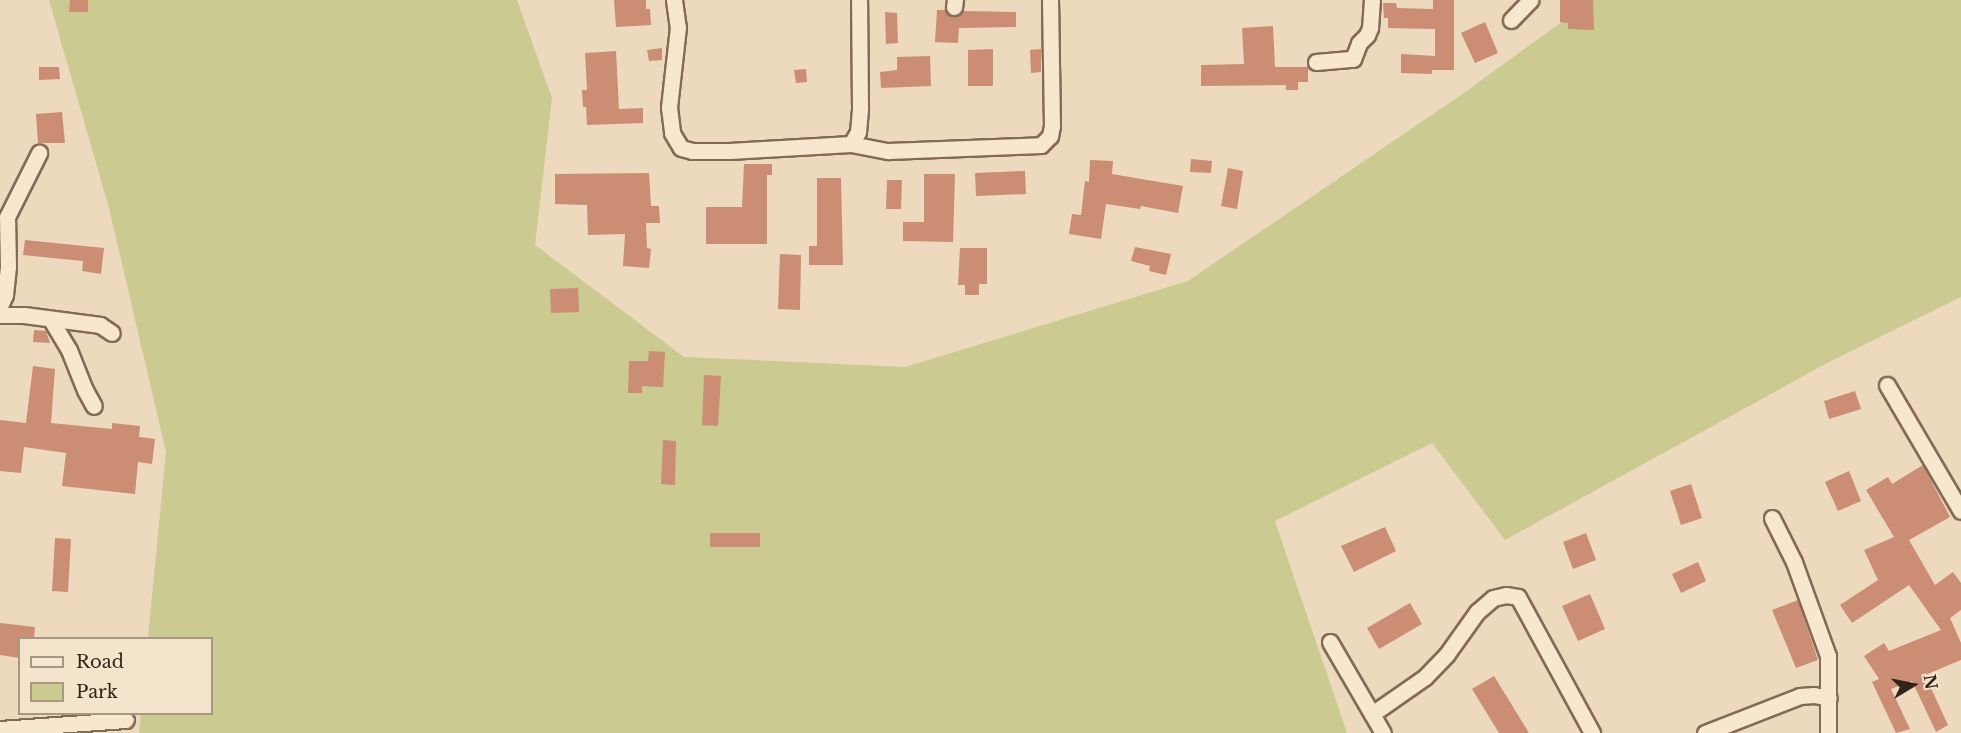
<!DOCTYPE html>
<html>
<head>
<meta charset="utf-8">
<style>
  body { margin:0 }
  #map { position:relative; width:1961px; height:733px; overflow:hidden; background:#edd9bd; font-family:"Libre Baskerville",serif }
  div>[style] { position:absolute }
  .green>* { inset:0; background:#caca91 }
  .building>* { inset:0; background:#cb8d73 }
  .roads { filter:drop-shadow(2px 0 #846a56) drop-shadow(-2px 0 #846a56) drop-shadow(0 2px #846a56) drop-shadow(0 -2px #846a56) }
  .street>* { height:15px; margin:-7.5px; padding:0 7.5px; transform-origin:7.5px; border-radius:7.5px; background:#f8e7cf }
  span { translate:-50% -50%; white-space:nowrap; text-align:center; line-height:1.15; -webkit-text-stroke:4.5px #f4e4cc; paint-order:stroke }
  .legend { position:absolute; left:18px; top:637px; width:195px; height:78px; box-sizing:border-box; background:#f4e4cc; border:2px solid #a79785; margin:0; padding:8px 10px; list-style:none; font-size:18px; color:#33241b }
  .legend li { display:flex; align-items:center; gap:12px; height:30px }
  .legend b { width:30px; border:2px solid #a79785 }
  .north { position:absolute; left:1883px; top:655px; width:60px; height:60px; -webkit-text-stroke:4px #f4e4cc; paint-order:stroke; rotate:80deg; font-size:16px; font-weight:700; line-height:24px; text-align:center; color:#33241b }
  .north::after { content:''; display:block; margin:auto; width:21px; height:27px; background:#33241b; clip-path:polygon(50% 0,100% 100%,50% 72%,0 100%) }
</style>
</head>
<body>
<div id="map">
  <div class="green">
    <div style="clip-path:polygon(49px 0,517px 0,552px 98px,535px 245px,684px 357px,905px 367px,1188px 281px,1461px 95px,1592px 0,1961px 0,1961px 297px,1829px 362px,1505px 540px,1432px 443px,1275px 521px,1347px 733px,139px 733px,141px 714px,212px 714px,212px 638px,148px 638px,166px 452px,109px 208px)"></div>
  </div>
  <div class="building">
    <div style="clip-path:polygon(70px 0,88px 0,88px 12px,69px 12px)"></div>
    <div style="clip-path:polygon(614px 0,646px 0,646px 9px,650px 9px,651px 25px,616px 27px)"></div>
    <div style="clip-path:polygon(1433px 0,1454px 0,1454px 70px,1432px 70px,1432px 74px,1401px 73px,1401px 54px,1435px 56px,1435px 29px,1388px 28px,1388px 18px,1384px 18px,1383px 3px,1396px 3px,1397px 8px,1433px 9px)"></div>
    <div style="clip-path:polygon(1560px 0,1593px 0,1594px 30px,1568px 29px,1568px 23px,1560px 22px)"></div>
    <div style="clip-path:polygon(937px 10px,945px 10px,953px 17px,962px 11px,1016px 12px,1016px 27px,959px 28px,958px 43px,935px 42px)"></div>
    <div style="clip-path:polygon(885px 12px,897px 13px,898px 43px,886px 44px)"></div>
    <div style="clip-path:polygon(1485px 22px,1498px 53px,1475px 63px,1461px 33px)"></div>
    <div style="clip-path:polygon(1273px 26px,1275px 67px,1308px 67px,1308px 82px,1298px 82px,1298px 90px,1286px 90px,1286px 85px,1201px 86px,1201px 65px,1244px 64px,1242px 28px)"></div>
    <div style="clip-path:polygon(662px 48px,662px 60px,649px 61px,647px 50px)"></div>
    <div style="clip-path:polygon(993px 49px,993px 86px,968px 86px,968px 50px)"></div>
    <div style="clip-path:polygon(1041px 49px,1041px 72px,1031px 73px,1030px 50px)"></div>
    <div style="clip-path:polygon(616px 51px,619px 109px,643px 108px,643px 123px,587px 125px,586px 107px,583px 107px,582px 90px,587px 90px,585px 53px)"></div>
    <div style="clip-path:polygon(930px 56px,931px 86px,881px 88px,880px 72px,897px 70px,897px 57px)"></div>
    <div style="clip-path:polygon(39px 67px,59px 67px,60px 79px,39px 80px)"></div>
    <div style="clip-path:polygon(806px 69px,807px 82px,796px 83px,794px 70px)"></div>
    <div style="clip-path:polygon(62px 112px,65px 143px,38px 143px,36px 114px)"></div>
    <div style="clip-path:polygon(1191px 159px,1212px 161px,1211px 173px,1190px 172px)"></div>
    <div style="clip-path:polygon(1090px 160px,1113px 161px,1112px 174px,1183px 186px,1178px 213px,1141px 206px,1140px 209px,1106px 204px,1101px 239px,1069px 234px,1072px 214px,1081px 215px,1085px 181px,1089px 182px)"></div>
    <div style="clip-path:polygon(744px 164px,772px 164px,772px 175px,767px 175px,767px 244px,706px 244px,706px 207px,742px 207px)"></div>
    <div style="clip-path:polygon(1228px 168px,1243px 171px,1237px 209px,1221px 206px)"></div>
    <div style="clip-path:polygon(1025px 171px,1026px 194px,976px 196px,975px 173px)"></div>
    <div style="clip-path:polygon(649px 173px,651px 206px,659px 206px,660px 223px,646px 223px,647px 248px,651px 249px,649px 268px,623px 266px,625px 234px,588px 235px,587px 205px,555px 204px,555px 174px)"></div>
    <div style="clip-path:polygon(924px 174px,955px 174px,953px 242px,903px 241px,903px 222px,924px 222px)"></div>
    <div style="clip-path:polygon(817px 178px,841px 178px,843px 265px,809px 265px,809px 246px,817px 246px)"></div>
    <div style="clip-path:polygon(887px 180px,902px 180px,901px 209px,886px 209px)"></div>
    <div style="clip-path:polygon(25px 240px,104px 248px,101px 274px,82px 271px,83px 261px,23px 255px)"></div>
    <div style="clip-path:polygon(1135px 247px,1171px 254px,1166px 275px,1149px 271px,1150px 266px,1131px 261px)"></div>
    <div style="clip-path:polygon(960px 248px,987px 248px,987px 284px,979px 284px,979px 295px,965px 295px,965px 285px,958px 285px)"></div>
    <div style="clip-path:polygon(780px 254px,801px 255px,800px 310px,778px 309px)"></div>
    <div style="clip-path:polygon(578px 288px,579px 312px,551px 313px,550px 289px)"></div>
    <div style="clip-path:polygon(34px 330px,46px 331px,50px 343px,33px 342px)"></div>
    <div style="clip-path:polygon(649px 351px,665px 352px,663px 387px,642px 386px,642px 393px,628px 393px,629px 361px,648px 361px)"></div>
    <div style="clip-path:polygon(33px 366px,55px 369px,51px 423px,112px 429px,112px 423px,140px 426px,139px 437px,155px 439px,152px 464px,138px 462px,135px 494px,62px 486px,66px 453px,24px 447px,21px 473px,0 471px,0 420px,26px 423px)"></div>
    <div style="clip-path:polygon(704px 375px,721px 376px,718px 426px,702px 425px)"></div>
    <div style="clip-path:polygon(1855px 391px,1861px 409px,1829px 419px,1824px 401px)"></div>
    <div style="clip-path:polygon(663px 440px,676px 441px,675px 485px,661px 484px)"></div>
    <div style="clip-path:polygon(1923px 465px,1950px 517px,1909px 540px,1935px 585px,1953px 572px,1961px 583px,1961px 610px,1950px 618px,1961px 643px,1961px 660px,1925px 675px,1948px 725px,1936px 732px,1912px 681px,1891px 689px,1910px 729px,1896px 733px,1872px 682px,1879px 679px,1864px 656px,1884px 643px,1889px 651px,1941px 630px,1909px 585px,1852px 623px,1840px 605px,1878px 580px,1864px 550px,1894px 537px,1866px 490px,1888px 477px,1892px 484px)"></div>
    <div style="clip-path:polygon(1849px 471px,1861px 501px,1838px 511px,1825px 482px)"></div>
    <div style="clip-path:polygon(1691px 484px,1702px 518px,1681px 525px,1670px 491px)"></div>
    <div style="clip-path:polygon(1385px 527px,1396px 551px,1354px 572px,1341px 546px)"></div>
    <div style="clip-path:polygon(710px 533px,760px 533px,760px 547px,710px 547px)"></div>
    <div style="clip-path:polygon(1586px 533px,1596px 560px,1573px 569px,1563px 542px)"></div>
    <div style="clip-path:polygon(55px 538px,71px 539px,68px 592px,52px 591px)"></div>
    <div style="clip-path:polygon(1698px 562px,1706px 581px,1681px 593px,1672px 574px)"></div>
    <div style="clip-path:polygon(1590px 594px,1605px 629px,1578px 641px,1562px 606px)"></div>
    <div style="clip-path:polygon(1798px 600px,1818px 660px,1796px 668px,1772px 610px)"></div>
    <div style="clip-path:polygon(1410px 603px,1422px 624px,1379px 649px,1367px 628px)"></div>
    <div style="clip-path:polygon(0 623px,35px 627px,34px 639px,20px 639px,20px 658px,0 655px)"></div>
    <div style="clip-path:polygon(1494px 676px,1529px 733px,1499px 733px,1472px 689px)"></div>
  </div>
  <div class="roads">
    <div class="street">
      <div style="left:674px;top:0;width:27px;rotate:82deg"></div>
      <div style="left:678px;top:27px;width:81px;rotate:96.4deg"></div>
      <div style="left:669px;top:107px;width:26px;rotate:83deg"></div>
      <div style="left:672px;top:133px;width:17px;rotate:59deg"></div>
      <div style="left:681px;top:148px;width:11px;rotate:15deg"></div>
      <div style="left:692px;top:151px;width:37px"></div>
      <div style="left:729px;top:151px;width:122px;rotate:-3.3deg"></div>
      <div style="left:851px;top:144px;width:14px;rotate:-60deg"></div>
      <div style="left:858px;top:132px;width:25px;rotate:-85deg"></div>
      <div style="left:860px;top:107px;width:107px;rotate:-90.5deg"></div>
      <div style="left:954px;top:7px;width:7px;rotate:-82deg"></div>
      <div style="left:1511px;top:20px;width:28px;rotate:-46deg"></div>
      <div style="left:1316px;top:62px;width:37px;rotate:-5deg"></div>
      <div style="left:1353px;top:59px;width:17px;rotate:-69deg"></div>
      <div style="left:1359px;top:43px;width:11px;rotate:-45deg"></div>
      <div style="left:1367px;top:35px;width:8px;rotate:-67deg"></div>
      <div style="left:1370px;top:28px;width:28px;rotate:-86deg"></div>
      <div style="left:851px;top:144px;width:38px;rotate:11deg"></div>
      <div style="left:888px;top:151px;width:153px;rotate:-2.2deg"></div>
      <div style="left:1041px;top:145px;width:13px;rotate:-45deg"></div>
      <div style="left:1050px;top:136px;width:10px;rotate:-79deg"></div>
      <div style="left:1052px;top:126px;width:126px;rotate:-90.9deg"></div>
      <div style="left:0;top:306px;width:12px;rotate:-66deg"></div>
      <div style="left:5px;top:295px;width:28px;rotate:-84deg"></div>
      <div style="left:8px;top:267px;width:50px;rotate:-91.1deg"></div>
      <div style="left:7px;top:217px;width:72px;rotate:-63.4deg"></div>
      <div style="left:0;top:315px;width:24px"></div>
      <div style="left:24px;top:315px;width:77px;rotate:7.5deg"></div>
      <div style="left:100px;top:325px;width:14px;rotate:34deg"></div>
      <div style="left:51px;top:320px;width:35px;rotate:59deg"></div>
      <div style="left:69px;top:350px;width:43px;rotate:68.2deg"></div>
      <div style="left:85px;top:390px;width:18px;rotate:61deg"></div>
      <div style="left:1887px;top:385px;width:146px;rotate:59.6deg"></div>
      <div style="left:1772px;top:518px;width:49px;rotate:63.4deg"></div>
      <div style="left:1794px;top:562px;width:100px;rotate:70.1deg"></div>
      <div style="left:1828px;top:656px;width:77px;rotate:90deg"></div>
      <div style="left:1330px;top:642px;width:105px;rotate:59.8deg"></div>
      <div style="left:1372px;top:714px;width:65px;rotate:-34.9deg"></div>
      <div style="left:1425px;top:677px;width:32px;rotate:-46deg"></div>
      <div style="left:1447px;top:654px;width:52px;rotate:-54.5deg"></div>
      <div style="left:1477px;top:612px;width:21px;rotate:-41deg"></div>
      <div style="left:1493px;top:598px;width:13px;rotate:-13deg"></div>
      <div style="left:1506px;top:595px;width:12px;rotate:9deg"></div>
      <div style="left:1518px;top:597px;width:155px;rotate:61.4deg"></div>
      <div style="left:0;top:729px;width:126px;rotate:-4.1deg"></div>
      <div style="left:1705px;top:733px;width:102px;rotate:-21.3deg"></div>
      <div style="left:1800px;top:696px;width:14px;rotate:-4deg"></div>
      <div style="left:1814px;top:695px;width:15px;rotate:11deg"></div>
    </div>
  </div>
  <ul class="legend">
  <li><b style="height:8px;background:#f8e7cf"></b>Road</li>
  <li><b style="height:16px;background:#caca91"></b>Park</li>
  </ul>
  <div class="north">N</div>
</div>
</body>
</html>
